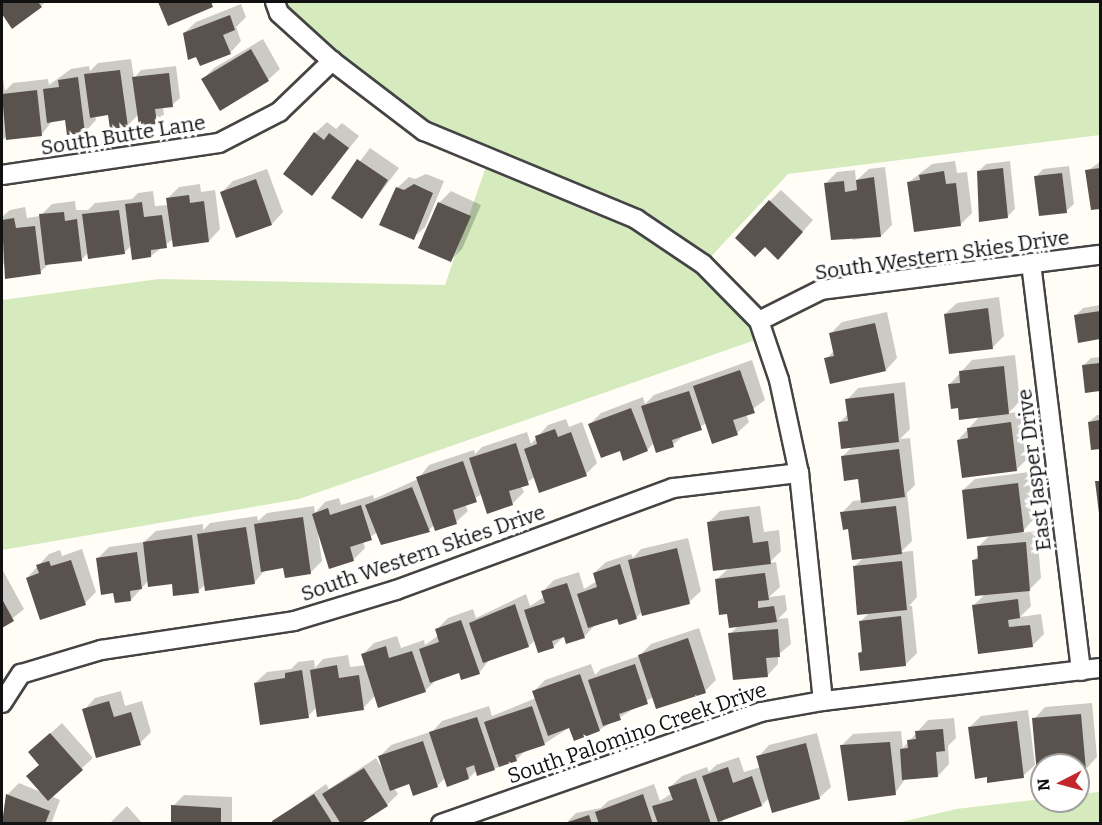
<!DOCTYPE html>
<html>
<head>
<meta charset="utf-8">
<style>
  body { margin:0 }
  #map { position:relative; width:1102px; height:825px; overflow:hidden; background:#fffdf5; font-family:Bitter,serif }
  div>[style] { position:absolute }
  .green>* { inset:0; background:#d5ebbd }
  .shadow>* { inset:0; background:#0003 }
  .building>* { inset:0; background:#5a524d }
  .roads { filter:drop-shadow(2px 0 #444) drop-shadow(-2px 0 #444) drop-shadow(0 2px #444) drop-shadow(0 -2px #444) }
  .minor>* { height:18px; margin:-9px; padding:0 9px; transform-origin:9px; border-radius:9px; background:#fff }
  span { translate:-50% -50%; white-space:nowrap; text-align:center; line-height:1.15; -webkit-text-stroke:6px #fff; paint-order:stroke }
  .street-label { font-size:21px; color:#111 }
  .frame { position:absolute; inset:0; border:3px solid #111; pointer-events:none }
  .north { position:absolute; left:1030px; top:753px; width:60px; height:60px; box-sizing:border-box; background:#fff; border:2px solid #a0a0a0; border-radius:50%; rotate:264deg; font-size:16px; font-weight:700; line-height:24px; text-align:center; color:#111 }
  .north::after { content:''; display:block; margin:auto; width:21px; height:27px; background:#c4262e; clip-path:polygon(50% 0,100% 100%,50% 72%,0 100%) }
</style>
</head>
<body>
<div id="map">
  <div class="green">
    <div style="clip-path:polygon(275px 2px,1100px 2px,1100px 135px,788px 174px,704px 264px,764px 337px,299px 499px,2px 550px,2px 300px,159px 279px,445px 285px,489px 158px,424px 131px)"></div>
    <div style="clip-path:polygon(1100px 792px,1100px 823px,897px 823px,956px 809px,1042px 799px,1078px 801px,1078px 794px)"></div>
  </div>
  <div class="shadow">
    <div style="clip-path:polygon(2px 2px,46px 2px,12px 26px,2px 11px)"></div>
    <div style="clip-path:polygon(160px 2px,216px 2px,169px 24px)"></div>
    <div style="clip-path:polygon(241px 4px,246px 17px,236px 27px,241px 41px,230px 53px,184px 33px,196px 22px)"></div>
    <div style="clip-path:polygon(263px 39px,280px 69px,268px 80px,203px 79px,214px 68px)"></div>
    <div style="clip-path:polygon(131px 59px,134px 78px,141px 70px,176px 66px,180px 98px,172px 105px,163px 107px,164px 115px,156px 122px,139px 114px,127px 126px,109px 114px,95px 115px,96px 120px,85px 132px,66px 119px,53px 120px,42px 134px,7px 136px,2px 141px,2px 74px,5px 91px,13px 83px,48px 79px,49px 85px,71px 69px,89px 66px,90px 71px,98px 63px)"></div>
    <div style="clip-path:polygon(327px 122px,336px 129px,342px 123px,359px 136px,312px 194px,315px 133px)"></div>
    <div style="clip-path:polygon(370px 148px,399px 168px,362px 217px,333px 197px)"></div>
    <div style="clip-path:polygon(955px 161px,957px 173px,967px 172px,972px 213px,961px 224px,909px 182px,932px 164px)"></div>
    <div style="clip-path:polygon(1010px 161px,1015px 209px,1007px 217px,980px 220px,978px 172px,986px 164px)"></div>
    <div style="clip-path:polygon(1100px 162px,1100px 207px,1092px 209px,1087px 171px)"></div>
    <div style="clip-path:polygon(1069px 166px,1074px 204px,1066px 211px,1036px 177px,1043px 169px)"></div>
    <div style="clip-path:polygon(885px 167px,892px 225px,881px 236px,853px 240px,825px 184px,837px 172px,855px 170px,856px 181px,869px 169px)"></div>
    <div style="clip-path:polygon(267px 169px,283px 212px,272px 224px,222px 192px,233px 181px)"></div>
    <div style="clip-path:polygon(426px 174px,444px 181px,425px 227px,413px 238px,397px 188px,409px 177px,415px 179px)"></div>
    <div style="clip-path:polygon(200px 184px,201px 192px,215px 190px,220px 229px,209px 241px,173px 239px,151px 256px,132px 245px,124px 253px,89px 252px,81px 260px,50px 263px,40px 272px,6px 277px,4px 263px,2px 265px,2px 212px,2px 217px,10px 210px,25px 207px,27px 218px,40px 216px,52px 204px,75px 201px,76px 210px,88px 210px,95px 203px,132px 199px,138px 193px,153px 191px,155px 206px,169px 205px,168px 198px,179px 187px)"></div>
    <div style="clip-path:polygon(781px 190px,813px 220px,790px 246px,770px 201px)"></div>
    <div style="clip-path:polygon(451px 191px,481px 205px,462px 249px,451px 260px,439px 203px)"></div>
    <div style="clip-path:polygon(999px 297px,1004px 336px,993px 347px,945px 314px,957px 303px)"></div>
    <div style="clip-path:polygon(1100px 305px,1100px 338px,1079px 341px,1076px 315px,1083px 308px)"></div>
    <div style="clip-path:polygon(887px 312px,897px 358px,886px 370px,826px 359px,834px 351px,830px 334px,842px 322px)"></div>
    <div style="clip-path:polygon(1015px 355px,1020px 402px,1008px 413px,1022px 412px,1028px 458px,1016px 470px,958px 440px,980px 416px,959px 407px,949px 385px,972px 360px)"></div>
    <div style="clip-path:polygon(1100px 357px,1100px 390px,1087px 391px,1083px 366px,1091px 358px)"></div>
    <div style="clip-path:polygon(752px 360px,765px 400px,746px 414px,749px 422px,737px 433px,707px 423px,684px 435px,673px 445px,654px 443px,647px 450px,621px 449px,590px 424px,601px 413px,643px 397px,645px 404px,654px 395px)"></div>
    <div style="clip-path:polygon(905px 382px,910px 429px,900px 439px,910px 438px,915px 485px,907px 493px,912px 541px,901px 552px,913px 551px,917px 597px,909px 606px,912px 606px,917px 653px,905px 665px,859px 653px,864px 649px,860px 622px,870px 612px,854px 567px,864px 557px,842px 513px,853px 501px,862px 500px,860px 478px,843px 456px,853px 446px,840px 422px,848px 414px,847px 400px,858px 388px)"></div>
    <div style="clip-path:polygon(1097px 415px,1100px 415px,1100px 447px,1093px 448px,1089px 422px)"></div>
    <div style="clip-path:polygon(566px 419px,569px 427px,582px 422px,597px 463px,586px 474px,535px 477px,521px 486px,524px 492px,512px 504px,482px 494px,465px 504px,468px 511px,456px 522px,434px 525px,429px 530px,378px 532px,363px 541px,365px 548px,353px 560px,318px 534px,322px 561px,310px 573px,284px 567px,265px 570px,254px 583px,206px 584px,198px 591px,173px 582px,149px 580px,131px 600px,115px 591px,97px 559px,109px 547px,144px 542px,156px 531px,203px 524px,203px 530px,210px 523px,257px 516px,258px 521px,267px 513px,314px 506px,315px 513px,325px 502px,339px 498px,341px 505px,373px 495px,374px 499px,418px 479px,429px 465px,474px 450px,475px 454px,482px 447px,527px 432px,531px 444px,548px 425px)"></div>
    <div style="clip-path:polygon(1029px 472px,1034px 519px,1021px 533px,1037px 531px,1041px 578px,1029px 590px,1031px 606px,1020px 617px,1041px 614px,1044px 634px,1032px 646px,974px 605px,986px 593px,974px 560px,979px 555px,978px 547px,991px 534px,963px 490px,975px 479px)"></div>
    <div style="clip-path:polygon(760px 506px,764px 532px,779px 530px,781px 551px,769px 563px,776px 562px,780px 587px,769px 597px,785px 595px,787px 610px,778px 619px,788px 618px,791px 644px,778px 655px,778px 664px,767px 676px,730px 634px,738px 626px,729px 613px,716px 580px,729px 568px,709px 522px,720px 511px)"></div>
    <div style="clip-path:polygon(688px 538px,701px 591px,689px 602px,642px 612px,636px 618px,618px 617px,595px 625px,584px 637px,565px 635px,553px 647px,535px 640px,529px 646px,490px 659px,479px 673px,460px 671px,437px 679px,425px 691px,376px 695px,363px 708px,317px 707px,308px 716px,255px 683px,267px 672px,291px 669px,298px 662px,314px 660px,315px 668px,323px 659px,348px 655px,350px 667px,366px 665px,363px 654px,374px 643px,397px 636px,401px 648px,424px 640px,425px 645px,439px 635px,437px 629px,448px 618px,473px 609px,476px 618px,526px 594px,530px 606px,544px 597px,542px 592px,554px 580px,579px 572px,584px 589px,597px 581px,594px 573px,606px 562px,631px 554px,633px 558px,641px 549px)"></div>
    <div style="clip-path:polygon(82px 549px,96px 592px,85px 603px,27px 578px,49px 554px,60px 550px,62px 556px)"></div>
    <div style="clip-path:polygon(2px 569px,24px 609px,2px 627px)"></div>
    <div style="clip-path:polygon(699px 628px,716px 680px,705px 691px,653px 697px,599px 730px,570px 727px,544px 744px,526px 750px,516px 760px,494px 769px,477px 770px,469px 778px,446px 777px,437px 786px,410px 782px,394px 788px,398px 794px,387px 805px,357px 824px,274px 821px,326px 784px,329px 789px,376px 758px,383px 770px,380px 756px,391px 745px,433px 731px,442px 721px,489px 706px,492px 716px,536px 698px,533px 692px,545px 680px,591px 664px,595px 675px,601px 669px,639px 656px,651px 644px)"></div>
    <div style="clip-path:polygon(121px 691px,125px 706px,142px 701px,151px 732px,140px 743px,84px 710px,95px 698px)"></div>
    <div style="clip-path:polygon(1092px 703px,1097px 757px,1086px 769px,1078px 770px,1078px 765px,1042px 765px,1042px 773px,1034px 719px,1045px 707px)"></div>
    <div style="clip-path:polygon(1028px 710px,1035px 765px,1023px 776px,970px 727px,981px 716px)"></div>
    <div style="clip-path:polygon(954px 718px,956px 738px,948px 746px,949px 764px,938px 776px,906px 778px,895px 793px,841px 746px,853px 734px,901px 731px,903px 748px,928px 720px)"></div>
    <div style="clip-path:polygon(62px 723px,93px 758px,51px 796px,60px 800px,51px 824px,2px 824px,8px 794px,19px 783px,43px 793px,42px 741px)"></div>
    <div style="clip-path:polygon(817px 733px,831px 787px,819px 798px,769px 798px,762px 805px,724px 818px,722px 824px,565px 824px,576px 813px,601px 808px,608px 801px,654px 784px,660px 801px,672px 793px,670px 787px,682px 776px,707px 767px,709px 772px,716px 765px,739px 757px,744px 772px,761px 767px,758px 757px,769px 745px)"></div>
    <div style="clip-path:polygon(184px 795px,232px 797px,232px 824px,173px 824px,173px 806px)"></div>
    <div style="clip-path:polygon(127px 806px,143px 824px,109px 824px)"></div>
  </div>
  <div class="building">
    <div style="clip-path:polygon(2px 2px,38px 2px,42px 7px,12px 29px,2px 14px)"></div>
    <div style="clip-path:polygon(158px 2px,211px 2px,213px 7px,168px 26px)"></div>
    <div style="clip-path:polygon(230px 15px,235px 30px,223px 35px,231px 54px,200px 66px,196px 57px,188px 60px,183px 33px)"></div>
    <div style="clip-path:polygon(251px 49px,269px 81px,220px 111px,201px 79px)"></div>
    <div style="clip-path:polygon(120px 70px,128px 127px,110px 129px,108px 115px,90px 118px,84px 74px)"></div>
    <div style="clip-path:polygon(169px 73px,173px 107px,155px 109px,157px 124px,139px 126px,132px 77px)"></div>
    <div style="clip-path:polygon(78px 77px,85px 133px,67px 135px,65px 120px,47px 123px,43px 89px,59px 87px,58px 80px)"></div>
    <div style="clip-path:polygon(37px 90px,42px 136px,6px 140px,2px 94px)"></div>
    <div style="clip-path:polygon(314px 132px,324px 140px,329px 133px,349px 148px,312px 196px,283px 174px)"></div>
    <div style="clip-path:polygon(357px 159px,388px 180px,362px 219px,331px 198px)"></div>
    <div style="clip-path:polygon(1003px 168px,1008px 218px,979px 222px,977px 171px)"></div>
    <div style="clip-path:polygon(1100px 168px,1100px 209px,1091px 210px,1085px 170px)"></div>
    <div style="clip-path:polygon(944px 171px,946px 184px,956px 183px,961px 226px,914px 232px,907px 182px,920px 180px,919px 175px)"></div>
    <div style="clip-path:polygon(1062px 173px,1067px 213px,1039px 216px,1034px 176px)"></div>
    <div style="clip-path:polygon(874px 177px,881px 237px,831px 240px,824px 183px,844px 181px,845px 192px,857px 190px,856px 180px)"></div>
    <div style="clip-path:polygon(256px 179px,272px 225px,236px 238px,220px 192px)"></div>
    <div style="clip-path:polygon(414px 184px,433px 193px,414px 240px,379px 225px,396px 187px,404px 190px)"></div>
    <div style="clip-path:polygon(189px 195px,190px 203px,204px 201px,209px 242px,173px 247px,166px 198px)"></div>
    <div style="clip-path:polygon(769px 200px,803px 232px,778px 260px,765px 247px,755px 257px,735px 238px)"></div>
    <div style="clip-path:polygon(142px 202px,144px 217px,162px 215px,167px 248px,151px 250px,151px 257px,132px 260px,125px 204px)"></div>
    <div style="clip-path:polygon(438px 202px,471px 216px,451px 262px,418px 248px)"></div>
    <div style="clip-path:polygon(119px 210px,125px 254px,88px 259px,82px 214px)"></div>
    <div style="clip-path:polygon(64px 212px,65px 221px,77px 219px,82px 261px,45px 265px,39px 214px)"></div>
    <div style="clip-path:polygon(14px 218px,16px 228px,35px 226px,41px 274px,5px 279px,2px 220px)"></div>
    <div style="clip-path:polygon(988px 308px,993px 349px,949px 354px,944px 314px)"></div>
    <div style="clip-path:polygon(1100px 311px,1100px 339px,1078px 343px,1074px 315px)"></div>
    <div style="clip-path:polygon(875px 323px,886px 371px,830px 384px,824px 358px,834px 356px,829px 333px)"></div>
    <div style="clip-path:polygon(1100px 363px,1100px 391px,1085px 393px,1082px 365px)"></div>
    <div style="clip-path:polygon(1004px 366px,1009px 414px,959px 420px,958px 408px,951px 409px,948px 384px,960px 383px,959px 371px)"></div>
    <div style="clip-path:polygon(740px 370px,755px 413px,733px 420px,738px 435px,712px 444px,693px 386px)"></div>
    <div style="clip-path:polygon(689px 391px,702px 430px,672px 440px,674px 447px,656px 453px,641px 406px)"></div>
    <div style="clip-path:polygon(894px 393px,899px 442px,841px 449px,838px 422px,848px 421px,845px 399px)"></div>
    <div style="clip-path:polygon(631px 408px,648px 451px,623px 461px,620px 451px,601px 458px,588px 424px)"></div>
    <div style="clip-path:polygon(1100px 420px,1100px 449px,1091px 450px,1088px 422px)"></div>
    <div style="clip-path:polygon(1011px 422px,1017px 471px,962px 478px,957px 440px,968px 438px,967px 428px)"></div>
    <div style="clip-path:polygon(555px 429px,558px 437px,571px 432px,587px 476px,539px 493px,524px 449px,537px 444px,535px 436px)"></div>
    <div style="clip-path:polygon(516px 443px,529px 485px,509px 491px,513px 505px,487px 514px,469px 458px)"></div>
    <div style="clip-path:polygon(899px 449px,905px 497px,861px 503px,858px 479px,844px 481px,841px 456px)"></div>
    <div style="clip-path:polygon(463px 461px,477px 502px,453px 510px,457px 524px,435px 531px,416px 477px)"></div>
    <div style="clip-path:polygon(1095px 481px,1100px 481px,1100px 513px,1099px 513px)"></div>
    <div style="clip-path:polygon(1018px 483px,1024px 532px,967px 539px,962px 490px)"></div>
    <div style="clip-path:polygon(412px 487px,430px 532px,381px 545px,365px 505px)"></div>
    <div style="clip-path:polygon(361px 505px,372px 540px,350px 547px,354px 561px,329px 569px,312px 514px,328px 508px,330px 515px)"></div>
    <div style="clip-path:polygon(896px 506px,902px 554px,852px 560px,848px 529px,843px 530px,840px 512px)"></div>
    <div style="clip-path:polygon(749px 516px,753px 543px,768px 541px,771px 564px,713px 571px,707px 522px)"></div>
    <div style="clip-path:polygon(303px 517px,311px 574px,285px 578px,283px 568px,261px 572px,254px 524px)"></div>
    <div style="clip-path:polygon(246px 527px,255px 584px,205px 591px,197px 534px)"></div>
    <div style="clip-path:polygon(192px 535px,199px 593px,173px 596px,172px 584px,148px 587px,143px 542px)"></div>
    <div style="clip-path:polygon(1026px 542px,1030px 591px,975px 596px,972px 560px,978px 559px,977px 546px)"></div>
    <div style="clip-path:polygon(677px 548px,690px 604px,642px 616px,628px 560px)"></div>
    <div style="clip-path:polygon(137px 552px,142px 589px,130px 591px,131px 601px,115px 603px,113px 593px,101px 595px,96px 558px)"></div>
    <div style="clip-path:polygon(71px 560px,86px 605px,40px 620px,26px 578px,39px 573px,36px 565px,49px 561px,51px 566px)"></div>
    <div style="clip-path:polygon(902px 561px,907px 610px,857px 615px,853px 566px)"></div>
    <div style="clip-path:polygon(620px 564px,637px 619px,619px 625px,617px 619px,588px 628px,577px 594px,597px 587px,593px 573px)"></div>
    <div style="clip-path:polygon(765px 573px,769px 600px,758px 601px,758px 608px,774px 606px,777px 622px,729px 628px,727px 614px,719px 615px,715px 579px)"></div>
    <div style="clip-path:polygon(567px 583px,585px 638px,566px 644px,564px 637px,552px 641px,554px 648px,538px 653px,524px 610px,545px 603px,541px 591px)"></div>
    <div style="clip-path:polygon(2px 599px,14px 621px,2px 628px)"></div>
    <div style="clip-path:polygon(1018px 599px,1020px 618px,1008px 620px,1009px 627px,1030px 625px,1033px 647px,978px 654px,972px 605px)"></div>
    <div style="clip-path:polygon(515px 604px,529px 647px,483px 663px,469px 623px)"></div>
    <div style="clip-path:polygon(901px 616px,906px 666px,860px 671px,858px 653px,862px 652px,859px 621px)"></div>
    <div style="clip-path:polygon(461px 620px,480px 674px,461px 680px,459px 673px,430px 683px,419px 649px,439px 642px,435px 629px)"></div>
    <div style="clip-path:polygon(778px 629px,780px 657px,766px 658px,768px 677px,733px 680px,728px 633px)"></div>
    <div style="clip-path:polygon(688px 638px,706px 693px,656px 709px,638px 655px)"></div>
    <div style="clip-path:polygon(386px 646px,389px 658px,412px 651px,426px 692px,378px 708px,361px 654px)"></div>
    <div style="clip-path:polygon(635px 664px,648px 704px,619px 714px,621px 720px,603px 726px,588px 680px)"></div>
    <div style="clip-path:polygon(337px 665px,339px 678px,359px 675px,364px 710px,317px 717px,310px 670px)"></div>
    <div style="clip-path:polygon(302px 670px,309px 718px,260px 725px,254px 683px,285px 678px,285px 673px)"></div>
    <div style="clip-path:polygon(580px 674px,600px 731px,574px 741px,569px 728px,548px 736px,532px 691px)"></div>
    <div style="clip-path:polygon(109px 701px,114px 717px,131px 712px,141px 745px,96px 758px,82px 709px)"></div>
    <div style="clip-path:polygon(532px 706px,545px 745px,515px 755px,517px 761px,499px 767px,484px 722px)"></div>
    <div style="clip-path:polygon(1081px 714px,1086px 770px,1078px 771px,1078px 765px,1042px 765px,1042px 774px,1037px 774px,1032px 718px)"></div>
    <div style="clip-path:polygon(477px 717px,495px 770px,477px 776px,474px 765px,466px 768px,469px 779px,447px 787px,429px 732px)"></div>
    <div style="clip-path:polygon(1017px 721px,1024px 778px,987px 783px,987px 777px,975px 779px,968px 727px)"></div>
    <div style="clip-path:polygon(943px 729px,945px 751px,936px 752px,938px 777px,902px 780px,900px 749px,908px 748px,907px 740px,916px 739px,915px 731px)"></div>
    <div style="clip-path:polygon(50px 733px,83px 770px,48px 801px,26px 776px,39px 765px,28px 752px)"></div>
    <div style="clip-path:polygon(423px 741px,438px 787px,413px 796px,409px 784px,390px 791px,378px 756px)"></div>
    <div style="clip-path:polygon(890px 742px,896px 795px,848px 801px,840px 745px)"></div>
    <div style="clip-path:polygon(806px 743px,820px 799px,772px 813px,756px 756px)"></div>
    <div style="clip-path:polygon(728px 767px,733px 783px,752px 776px,762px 806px,718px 822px,702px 776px)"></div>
    <div style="clip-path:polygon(364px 768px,388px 806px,360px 824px,341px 824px,322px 794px)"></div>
    <div style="clip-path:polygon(696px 778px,711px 824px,658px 824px,652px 806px,673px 800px,668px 787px)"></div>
    <div style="clip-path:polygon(6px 794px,50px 811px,45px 824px,2px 824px)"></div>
    <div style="clip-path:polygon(314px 794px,333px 824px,273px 824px,272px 821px)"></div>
    <div style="clip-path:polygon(643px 794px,653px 824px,599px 824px,595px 812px)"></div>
    <div style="clip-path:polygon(171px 805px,221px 808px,221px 824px,171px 824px)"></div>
    <div style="clip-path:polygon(589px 815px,592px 824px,565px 824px,565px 823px)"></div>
  </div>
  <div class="roads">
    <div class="minor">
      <div style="left:275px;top:2px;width:12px;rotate:70deg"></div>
      <div style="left:279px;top:13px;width:72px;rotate:42.2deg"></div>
      <div style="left:332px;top:61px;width:116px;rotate:37.3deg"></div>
      <div style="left:424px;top:131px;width:230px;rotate:22.5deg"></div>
      <div style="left:636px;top:219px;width:81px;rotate:33.9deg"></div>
      <div style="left:703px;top:264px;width:80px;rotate:45.5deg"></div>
      <div style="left:759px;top:321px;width:62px;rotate:71.3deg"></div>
      <div style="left:779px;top:380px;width:95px;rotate:77.9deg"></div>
      <div style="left:799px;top:473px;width:229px;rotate:84deg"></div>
      <div style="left:2px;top:175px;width:219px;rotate:-8.4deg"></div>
      <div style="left:219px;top:143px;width:68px;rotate:-27.3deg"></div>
      <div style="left:279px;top:112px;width:74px;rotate:-43.9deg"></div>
      <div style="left:1031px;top:263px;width:411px;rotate:83deg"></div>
      <div style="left:759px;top:321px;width:69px;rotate:-26.6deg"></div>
      <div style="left:821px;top:290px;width:281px;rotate:-7.2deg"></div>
      <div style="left:2px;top:703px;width:35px;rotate:-57deg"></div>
      <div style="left:21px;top:674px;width:84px;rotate:-16.7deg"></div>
      <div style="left:101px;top:650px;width:195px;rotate:-8.5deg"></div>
      <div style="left:294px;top:621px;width:107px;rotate:-16.9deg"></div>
      <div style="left:396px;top:590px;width:295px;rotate:-20.2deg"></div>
      <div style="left:673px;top:488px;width:127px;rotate:-6.8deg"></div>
      <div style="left:441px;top:824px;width:339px;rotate:-19.3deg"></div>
      <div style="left:761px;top:712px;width:63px;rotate:-10.1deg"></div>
      <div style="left:823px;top:701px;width:279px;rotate:-6.8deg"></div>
    </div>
  </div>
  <div class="street-label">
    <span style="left:123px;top:135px;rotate:-9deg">South Butte Lane</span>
    <span style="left:942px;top:255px;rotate:-8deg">South Western Skies Drive</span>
    <span style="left:1034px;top:470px;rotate:-97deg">East Jasper Drive</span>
    <span style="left:423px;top:553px;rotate:-19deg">South Western Skies Drive</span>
    <span style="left:637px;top:733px;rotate:-19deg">South Palomino Creek Drive</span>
  </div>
  <div class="frame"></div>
  <div class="north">N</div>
</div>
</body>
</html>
